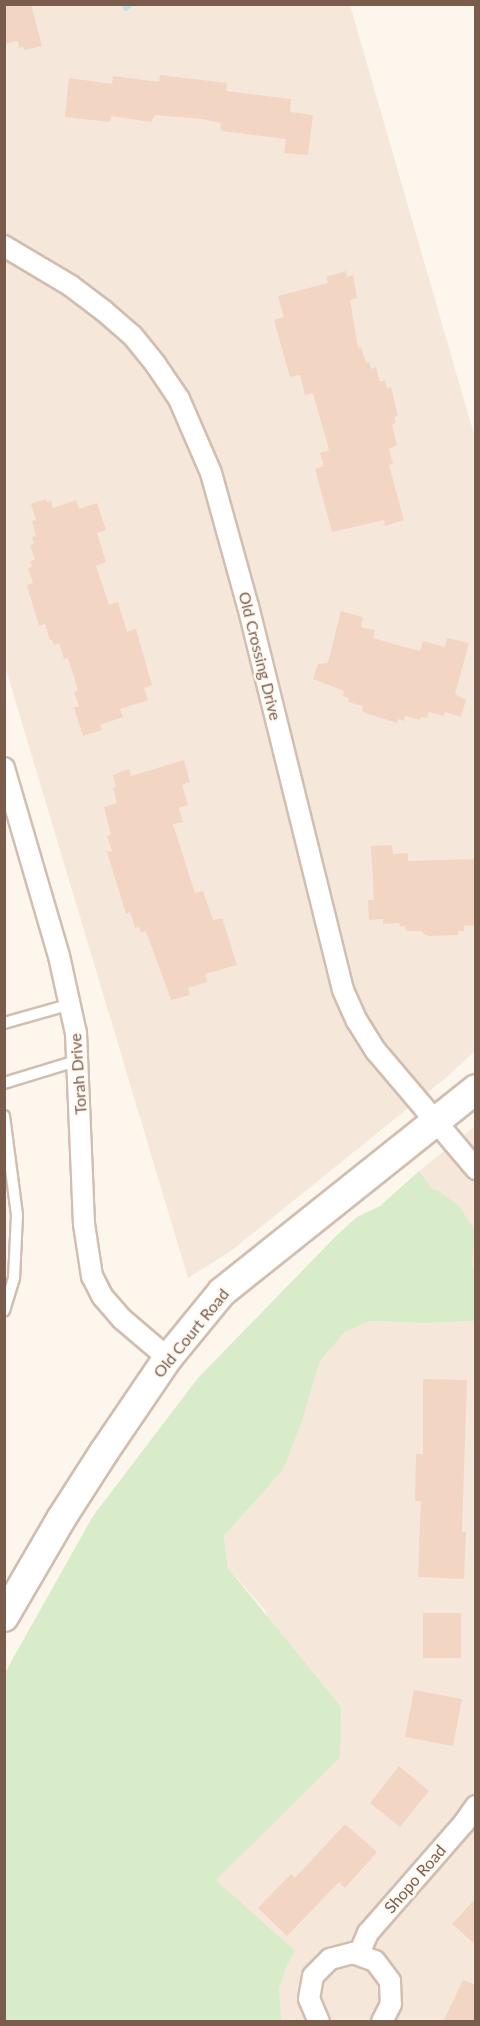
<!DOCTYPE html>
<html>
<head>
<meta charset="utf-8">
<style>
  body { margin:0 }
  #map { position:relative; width:480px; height:2026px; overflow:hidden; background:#fdf6ec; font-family:Lato,sans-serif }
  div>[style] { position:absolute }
  .residential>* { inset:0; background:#f5e8da }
  .green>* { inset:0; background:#d8ecc9 }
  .stream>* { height:6px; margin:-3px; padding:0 3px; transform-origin:3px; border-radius:3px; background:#bfe3e8 }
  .building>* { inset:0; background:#f3d5c3 }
  .roads { filter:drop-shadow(2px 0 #d1beb0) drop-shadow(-2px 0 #d1beb0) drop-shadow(0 2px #d1beb0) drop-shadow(0 -2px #d1beb0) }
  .lane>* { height:10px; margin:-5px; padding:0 5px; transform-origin:5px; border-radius:5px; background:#fff }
  .street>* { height:20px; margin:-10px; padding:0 10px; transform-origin:10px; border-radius:10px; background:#fff }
  .secondary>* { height:28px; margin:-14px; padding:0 14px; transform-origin:14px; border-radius:14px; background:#fff }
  span { translate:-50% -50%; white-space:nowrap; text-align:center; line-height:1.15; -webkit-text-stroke:5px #fffaf3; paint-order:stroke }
  .street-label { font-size:16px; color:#7a5c4d }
  .frame { position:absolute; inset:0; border:6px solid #7a5c4d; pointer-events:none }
</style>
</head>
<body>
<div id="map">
  <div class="residential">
    <div style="clip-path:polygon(4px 5px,350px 5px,475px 438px,475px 1051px,448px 1076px,231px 1251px,188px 1278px,5px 666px)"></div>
    <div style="clip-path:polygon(474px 1127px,476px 1130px,475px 1276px,437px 1196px,419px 1171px)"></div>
    <div style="clip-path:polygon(370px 1321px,423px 1323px,475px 1321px,475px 2021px,280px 2021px,279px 1988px,288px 1963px,215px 1880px,340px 1758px,264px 1609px,228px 1568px,224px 1536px,283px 1470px,301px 1424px,320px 1361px,345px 1332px)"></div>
  </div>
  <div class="green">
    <div style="clip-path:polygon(419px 1171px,433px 1190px,437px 1190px,459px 1206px,475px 1230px,472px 1264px,475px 1276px,475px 1321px,423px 1323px,370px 1321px,345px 1332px,320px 1361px,301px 1424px,283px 1470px,224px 1536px,228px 1568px,341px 1707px,340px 1758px,216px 1880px,295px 1951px,288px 1963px,279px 1988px,281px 2020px,5px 2021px,4px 1675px,7px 1669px,93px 1516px,198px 1378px,336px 1236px,357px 1217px,380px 1206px)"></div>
  </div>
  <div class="stream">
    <div style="left:126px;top:8px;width:6px;rotate:-45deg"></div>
  </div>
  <div class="building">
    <div style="clip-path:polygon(4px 4px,31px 4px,42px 46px,24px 50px,23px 47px,19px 48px,18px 41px,4px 44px)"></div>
    <div style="clip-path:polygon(160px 75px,227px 83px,226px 91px,291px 99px,290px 112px,313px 115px,308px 155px,284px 153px,286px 139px,222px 131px,220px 129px,221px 123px,202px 119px,155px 115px,151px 122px,111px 116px,110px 122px,65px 117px,69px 78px,112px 84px,113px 76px,159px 82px)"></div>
    <div style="clip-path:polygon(346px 271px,347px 277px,353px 275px,357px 298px,350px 300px,358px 348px,361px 347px,366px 363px,369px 362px,371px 369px,376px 367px,380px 382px,385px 380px,387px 388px,391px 387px,398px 416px,394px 417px,396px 423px,392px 425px,397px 445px,389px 449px,393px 464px,389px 465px,404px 520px,385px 526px,384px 520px,332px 532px,315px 469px,324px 466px,320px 453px,329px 450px,313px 393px,305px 395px,300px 375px,290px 377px,274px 320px,284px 317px,278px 296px,328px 283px,326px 277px)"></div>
    <div style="clip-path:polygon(46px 499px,47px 502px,51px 501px,53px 508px,76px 500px,79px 509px,97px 503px,106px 530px,97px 533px,106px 562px,96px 566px,109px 605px,118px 602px,127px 632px,136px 629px,152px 685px,144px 688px,148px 700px,120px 709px,123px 717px,100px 725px,102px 730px,83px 736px,74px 708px,79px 706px,74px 692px,78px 690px,68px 658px,64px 659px,59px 643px,54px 645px,52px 640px,50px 640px,45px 624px,39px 626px,27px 585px,33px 583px,28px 568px,32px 567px,30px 561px,35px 560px,30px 545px,34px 544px,32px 537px,36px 536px,32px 521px,36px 520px,31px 504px)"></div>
    <div style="clip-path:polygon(341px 611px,363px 617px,361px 627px,375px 630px,373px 638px,408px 648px,420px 651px,423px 641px,445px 647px,447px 638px,469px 643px,455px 694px,466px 700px,461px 717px,445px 712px,444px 716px,429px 712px,427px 718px,421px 717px,420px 720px,405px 716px,404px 721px,398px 719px,397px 723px,368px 714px,362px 711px,363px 706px,348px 702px,349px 698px,343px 696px,344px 691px,313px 679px,318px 664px,328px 663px)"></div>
    <div style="clip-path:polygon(184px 760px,190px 782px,182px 785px,188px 805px,179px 808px,183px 822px,173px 824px,195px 893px,203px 891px,213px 920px,222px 918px,237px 965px,205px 974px,207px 982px,188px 988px,190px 995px,171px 1000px,146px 931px,141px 933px,139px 927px,135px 928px,130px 912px,126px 914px,107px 852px,112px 851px,107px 836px,111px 835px,104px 807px,117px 803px,113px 788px,116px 787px,113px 775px,129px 769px,131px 776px)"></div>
    <div style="clip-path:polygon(392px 845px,393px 854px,408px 853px,408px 861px,476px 859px,476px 925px,464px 926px,464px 931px,458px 931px,458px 935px,429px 936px,423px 934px,422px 931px,406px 931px,405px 926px,400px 926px,399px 923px,383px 924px,383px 919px,369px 920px,368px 900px,374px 900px,371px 846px)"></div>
    <div style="clip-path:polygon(423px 1379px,467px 1380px,462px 1532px,466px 1532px,464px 1579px,418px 1577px,421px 1501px,415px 1501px,416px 1454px,423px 1454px)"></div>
    <div style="clip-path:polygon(423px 1613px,461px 1613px,461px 1658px,423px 1658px)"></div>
    <div style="clip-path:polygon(414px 1690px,462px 1699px,453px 1746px,405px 1737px)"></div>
    <div style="clip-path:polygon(399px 1766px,429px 1791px,400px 1827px,370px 1803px)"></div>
    <div style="clip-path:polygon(345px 1824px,377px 1852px,345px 1888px,339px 1882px,287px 1936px,258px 1908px,291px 1874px,295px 1878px)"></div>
    <div style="clip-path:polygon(476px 1898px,476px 1945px,452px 1924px)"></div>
    <div style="clip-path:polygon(463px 1980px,476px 1985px,476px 2022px,443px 2022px)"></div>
  </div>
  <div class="roads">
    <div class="lane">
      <div style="left:4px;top:1023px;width:70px;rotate:-15.8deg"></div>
      <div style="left:4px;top:1083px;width:78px;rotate:-17deg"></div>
      <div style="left:4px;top:1116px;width:100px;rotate:82.5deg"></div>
      <div style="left:17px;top:1215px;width:63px;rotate:92.7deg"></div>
      <div style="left:14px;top:1278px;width:34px;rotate:107deg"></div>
    </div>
    <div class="street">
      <div style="left:4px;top:246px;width:78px;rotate:30.8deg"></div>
      <div style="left:71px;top:286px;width:41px;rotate:37.1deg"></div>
      <div style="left:104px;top:311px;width:37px;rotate:41deg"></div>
      <div style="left:132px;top:335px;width:38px;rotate:51deg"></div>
      <div style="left:156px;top:365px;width:41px;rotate:55.9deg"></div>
      <div style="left:179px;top:399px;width:81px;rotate:66.6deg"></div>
      <div style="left:211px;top:473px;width:138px;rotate:74.5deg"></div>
      <div style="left:248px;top:606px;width:396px;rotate:76.1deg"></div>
      <div style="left:343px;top:990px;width:34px;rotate:66deg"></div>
      <div style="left:357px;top:1021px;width:36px;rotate:58deg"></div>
      <div style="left:376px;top:1051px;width:155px;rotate:49.7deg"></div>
      <div style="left:4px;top:768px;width:196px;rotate:73.7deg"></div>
      <div style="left:59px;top:956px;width:79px;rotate:77.6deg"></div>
      <div style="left:76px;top:1033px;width:191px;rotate:87.6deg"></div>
      <div style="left:84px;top:1224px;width:53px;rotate:81.3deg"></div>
      <div style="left:92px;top:1276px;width:22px;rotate:63deg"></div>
      <div style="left:102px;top:1296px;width:30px;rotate:49deg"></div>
      <div style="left:122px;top:1319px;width:60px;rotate:40.3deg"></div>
      <div style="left:359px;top:1954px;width:23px;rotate:-67deg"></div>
      <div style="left:368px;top:1933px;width:146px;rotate:-48.9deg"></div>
      <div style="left:464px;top:1823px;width:21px;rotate:-55deg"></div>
      <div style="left:319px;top:2022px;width:25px;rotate:-113deg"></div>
      <div style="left:309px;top:1999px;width:23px;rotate:-80deg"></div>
      <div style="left:313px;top:1976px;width:24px;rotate:-45deg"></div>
      <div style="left:330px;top:1959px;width:24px;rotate:-15deg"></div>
      <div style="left:353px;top:1953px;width:23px;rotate:20deg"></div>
      <div style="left:375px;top:1961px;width:25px;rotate:53deg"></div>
      <div style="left:390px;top:1981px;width:23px;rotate:88deg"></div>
      <div style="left:391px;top:2004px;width:20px;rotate:117deg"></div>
    </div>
    <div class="secondary">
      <div style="left:4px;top:1617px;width:113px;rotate:-59.8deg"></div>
      <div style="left:61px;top:1519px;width:80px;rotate:-57.3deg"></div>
      <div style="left:104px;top:1452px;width:114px;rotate:-55.8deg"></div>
      <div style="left:168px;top:1358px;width:85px;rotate:-50.7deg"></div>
      <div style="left:222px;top:1292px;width:325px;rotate:-38.6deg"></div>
    </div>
  </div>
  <div class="street-label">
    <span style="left:260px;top:656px;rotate:76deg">Old Crossing Drive</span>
    <span style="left:78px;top:1074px;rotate:-94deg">Torah Drive</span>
    <span style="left:191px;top:1333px;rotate:-51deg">Old Court Road</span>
    <span style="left:415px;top:1879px;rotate:-49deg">Shopo Road</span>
  </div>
  <div class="frame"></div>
</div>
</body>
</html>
